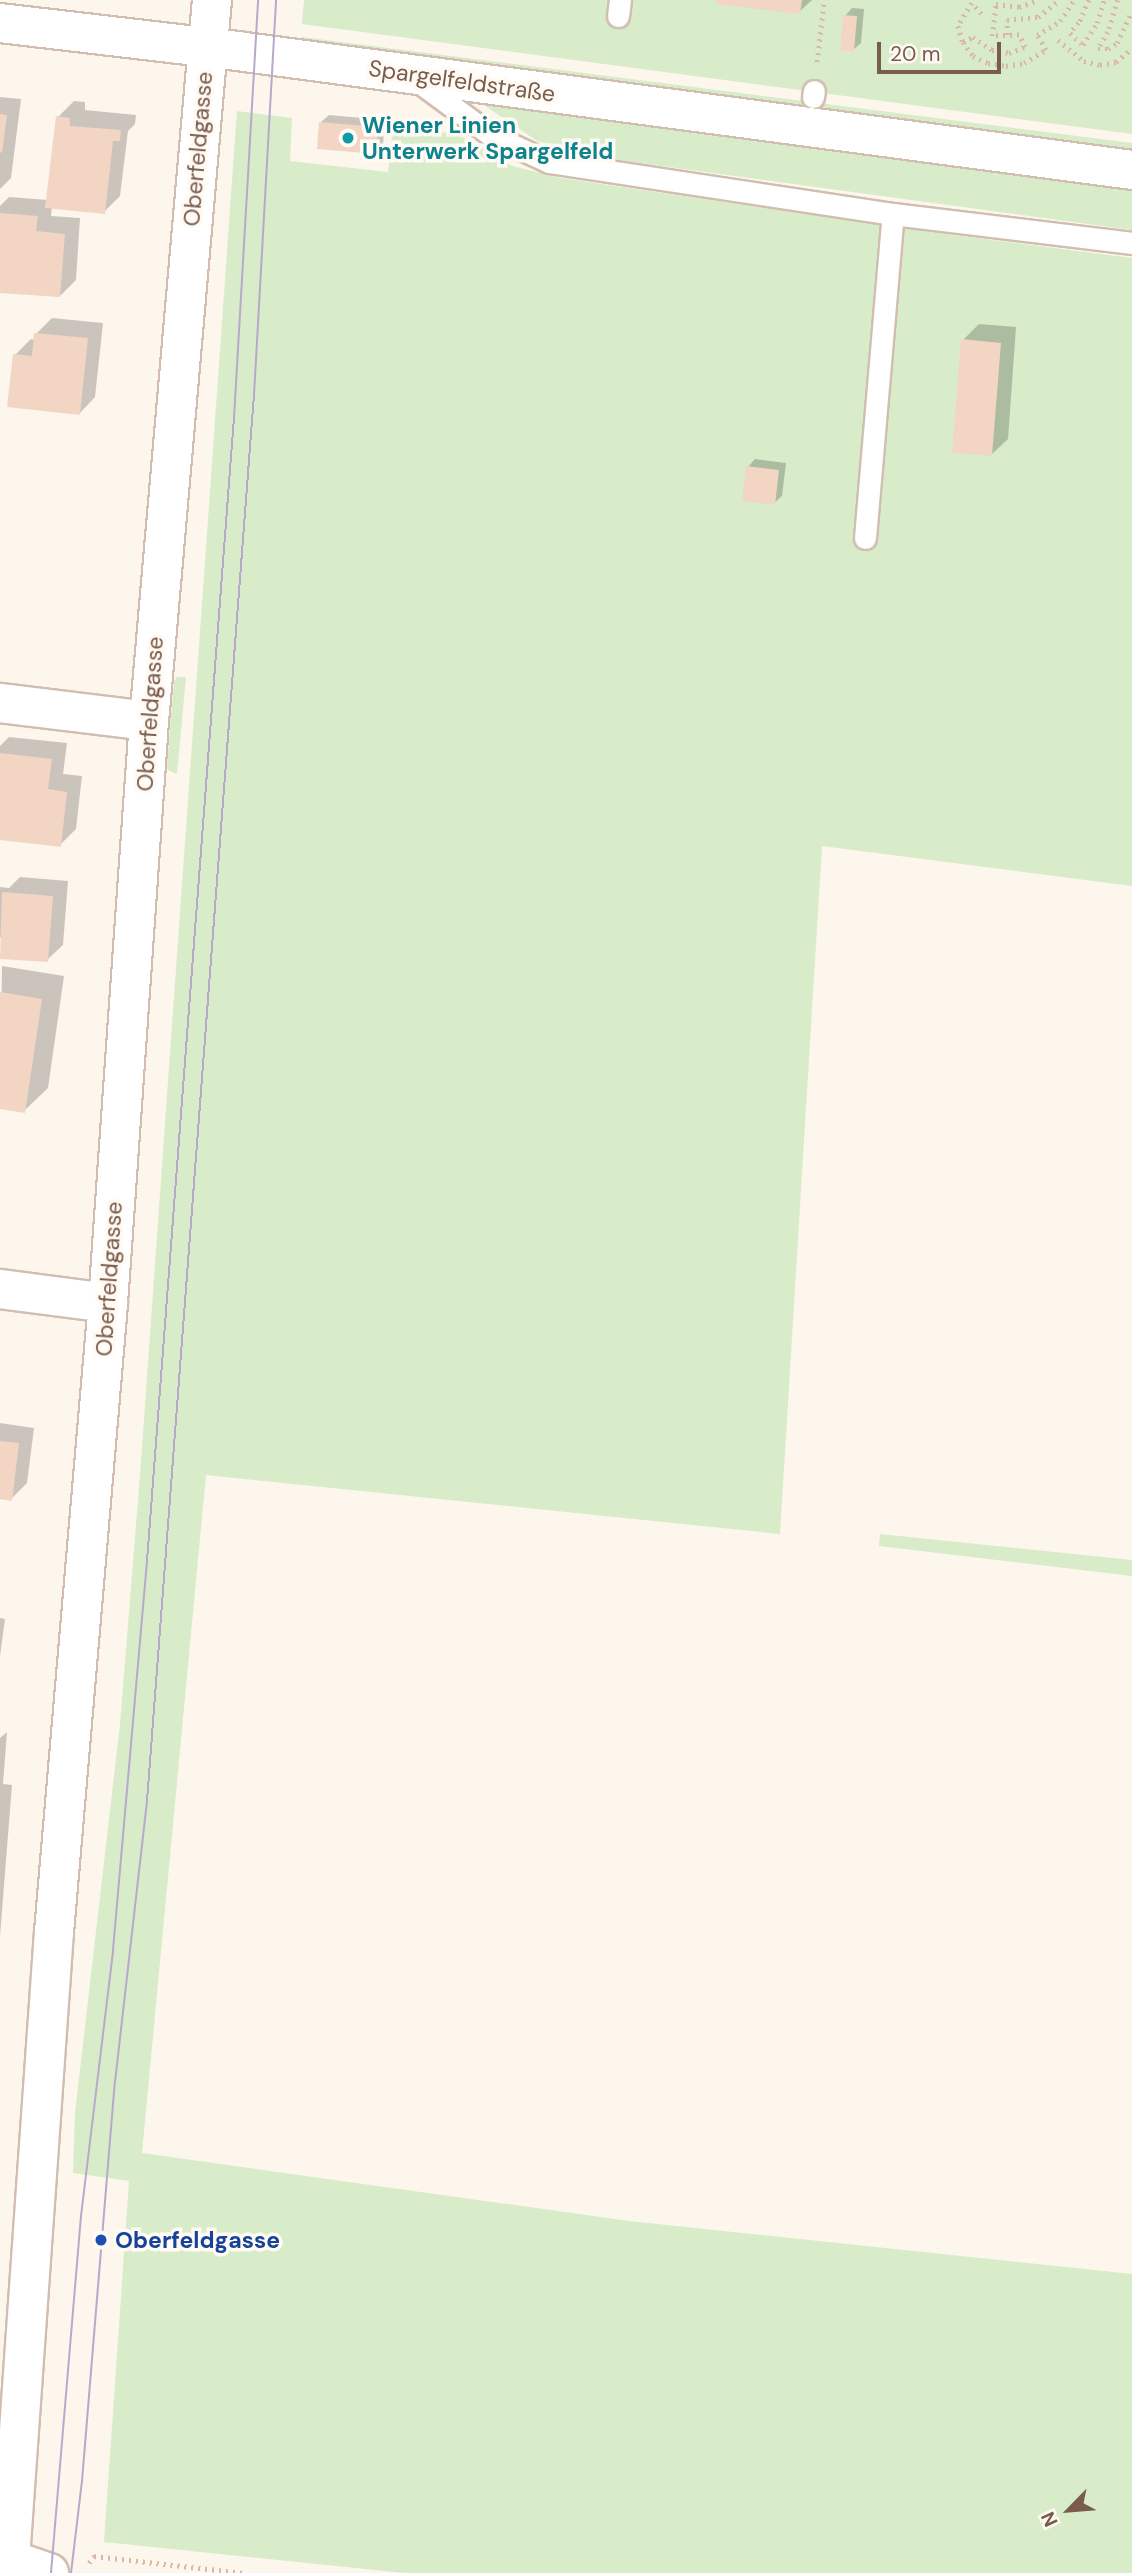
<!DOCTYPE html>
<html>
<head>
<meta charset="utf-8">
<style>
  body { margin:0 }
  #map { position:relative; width:1132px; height:2573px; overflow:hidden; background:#fdf6ec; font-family:"DM Sans",sans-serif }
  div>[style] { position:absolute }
  .green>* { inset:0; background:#d8ecc9 }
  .shadow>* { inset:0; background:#0003 }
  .building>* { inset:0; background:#f3d5c3 }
  .path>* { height:4.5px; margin-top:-2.25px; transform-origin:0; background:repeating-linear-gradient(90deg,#d9b8a5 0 2px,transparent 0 7px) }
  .roads { filter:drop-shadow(2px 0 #d1beb0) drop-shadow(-2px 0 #d1beb0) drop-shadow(0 2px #d1beb0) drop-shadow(0 -2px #d1beb0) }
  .service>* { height:21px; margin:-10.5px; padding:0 10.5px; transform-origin:10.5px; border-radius:10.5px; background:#fff }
  .minor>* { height:38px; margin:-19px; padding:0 19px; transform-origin:19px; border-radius:19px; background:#fff }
  .tertiary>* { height:38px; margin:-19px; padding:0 19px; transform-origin:19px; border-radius:19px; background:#fff }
  .tram>* { height:2px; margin:-1px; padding:0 1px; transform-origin:1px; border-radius:1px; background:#b9a8c9 }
  .dots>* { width:19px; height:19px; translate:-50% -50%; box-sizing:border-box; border:4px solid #fffaf3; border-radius:50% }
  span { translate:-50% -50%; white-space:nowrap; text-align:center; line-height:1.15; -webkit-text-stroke:7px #fffaf3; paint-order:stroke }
  .street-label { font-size:23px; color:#7a5c4d }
  .culture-label { font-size:23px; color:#0d838f; font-weight:700 }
  .left { translate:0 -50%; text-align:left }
  .transit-label { font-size:23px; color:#164399; font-weight:700 }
  .north { position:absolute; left:1034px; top:2475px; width:70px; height:70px; -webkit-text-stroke:5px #fffaf3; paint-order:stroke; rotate:245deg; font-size:19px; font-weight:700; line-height:28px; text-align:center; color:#7a5c4d }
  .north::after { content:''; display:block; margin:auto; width:24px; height:32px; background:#7a5c4d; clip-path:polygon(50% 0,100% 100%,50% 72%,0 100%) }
  .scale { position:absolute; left:877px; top:42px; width:124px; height:32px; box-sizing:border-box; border:4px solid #7a5c4d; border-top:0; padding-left:9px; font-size:21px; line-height:24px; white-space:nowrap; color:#7a5c4d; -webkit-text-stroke:5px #fffaf3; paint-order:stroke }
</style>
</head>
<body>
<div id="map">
  <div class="green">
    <div style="clip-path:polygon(304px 0,1132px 0,1132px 134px,302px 24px)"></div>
    <div style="clip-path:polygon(302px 37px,1132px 143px,1132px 155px,302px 48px)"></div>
    <div style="clip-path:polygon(478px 101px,1132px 184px,1132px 230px,603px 158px,537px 141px)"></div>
    <div style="clip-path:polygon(237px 111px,292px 118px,290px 161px,388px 172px,393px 127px,458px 134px,512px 166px,561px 178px,931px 232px,1132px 258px,1132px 886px,822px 846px,780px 1534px,206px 1475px,142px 2153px,629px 2221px,1132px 2274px,1132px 2573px,404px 2573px,104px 2542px,129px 2181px,73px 2173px,75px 2113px,120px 1724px,140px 1475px)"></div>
    <div style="clip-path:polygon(177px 677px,186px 677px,177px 774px,168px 770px,167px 765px,174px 681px)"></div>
    <div style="clip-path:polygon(880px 1534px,1132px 1560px,1132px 1576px,879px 1546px)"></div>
  </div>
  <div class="shadow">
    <div style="clip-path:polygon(718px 0,812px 0,799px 12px)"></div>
    <div style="clip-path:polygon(852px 8px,864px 9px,861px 43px,853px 50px,845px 16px)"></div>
    <div style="clip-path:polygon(0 90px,0 97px,21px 99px,11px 178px,0 189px)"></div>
    <div style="clip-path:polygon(74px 101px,85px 102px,85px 110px,136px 115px,135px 124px,128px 131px,120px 196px,104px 212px,52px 207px,51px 216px,80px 218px,76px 280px,60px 296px,0 291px,0 206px,9px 197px,48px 200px,58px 117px)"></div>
    <div style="clip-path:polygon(329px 115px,385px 120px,383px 145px,375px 153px,321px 122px)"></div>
    <div style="clip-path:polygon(52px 318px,103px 323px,95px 397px,80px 413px,15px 355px,31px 339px,35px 340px,36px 334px)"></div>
    <div style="clip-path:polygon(979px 324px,1016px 327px,1008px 439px,992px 454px,963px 340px)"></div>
    <div style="clip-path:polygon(755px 459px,786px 463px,782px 496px,774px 503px,748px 467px)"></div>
    <div style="clip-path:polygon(9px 737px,67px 743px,63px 774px,82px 776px,76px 829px,60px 845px,0 838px,0 746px)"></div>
    <div style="clip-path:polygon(20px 877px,68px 881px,63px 945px,47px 960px,0 937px,0 887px,9px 888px)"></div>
    <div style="clip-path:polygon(2px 966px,64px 976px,48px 1088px,24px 1111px,0 1107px)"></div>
    <div style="clip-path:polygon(0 1423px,34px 1428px,27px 1483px,11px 1499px,0 1497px)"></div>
    <div style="clip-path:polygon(0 1618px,5px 1619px,0 1656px)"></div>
    <div style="clip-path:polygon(7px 1732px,3px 1784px,12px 1785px,0 1936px,0 1738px)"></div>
  </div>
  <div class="building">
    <div style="clip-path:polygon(716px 0,802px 0,800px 14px,716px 4px)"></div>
    <div style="clip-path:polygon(843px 15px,857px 16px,854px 52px,840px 51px)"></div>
    <div style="clip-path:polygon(0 114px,7px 115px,2px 153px,0 152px)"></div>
    <div style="clip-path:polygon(56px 116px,70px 118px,70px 126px,121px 130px,120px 141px,113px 141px,105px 214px,45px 208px)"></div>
    <div style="clip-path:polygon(319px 122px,378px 127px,376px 154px,317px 149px)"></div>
    <div style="clip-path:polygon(0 213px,38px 216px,36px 231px,65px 234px,60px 297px,0 293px)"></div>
    <div style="clip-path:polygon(34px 333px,88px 338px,80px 415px,7px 407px,13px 354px,32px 356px)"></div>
    <div style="clip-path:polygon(961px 339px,1001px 343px,992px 456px,952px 453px)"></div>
    <div style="clip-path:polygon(746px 466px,779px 470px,775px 505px,742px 501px)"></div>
    <div style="clip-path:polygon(0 753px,52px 759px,48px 789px,67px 792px,61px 847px,0 840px)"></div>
    <div style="clip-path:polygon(2px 892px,53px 896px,48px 962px,0 959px)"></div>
    <div style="clip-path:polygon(0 992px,42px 999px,25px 1113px,0 1109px)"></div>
    <div style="clip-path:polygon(0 1441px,19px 1443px,12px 1501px,0 1499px)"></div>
  </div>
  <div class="path">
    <div style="left:1089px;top:0;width:25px;rotate:113deg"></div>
    <div style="left:1079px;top:23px;width:13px;rotate:132deg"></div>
    <div style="left:1070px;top:33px;width:18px;rotate:43deg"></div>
    <div style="left:1083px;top:45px;width:26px;rotate:-58deg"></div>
    <div style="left:1097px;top:23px;width:24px;rotate:-73deg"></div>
    <div style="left:1118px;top:0;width:34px;rotate:107deg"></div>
    <div style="left:1108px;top:32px;width:20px;rotate:120deg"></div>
    <div style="left:1098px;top:49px;width:10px"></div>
    <div style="left:1108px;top:49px;width:11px;rotate:-34deg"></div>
    <div style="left:1117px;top:43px;width:35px;rotate:-65deg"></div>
    <div style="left:981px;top:14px;width:14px;rotate:-129deg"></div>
    <div style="left:972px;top:3px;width:27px;rotate:121deg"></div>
    <div style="left:958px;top:26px;width:17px;rotate:73deg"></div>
    <div style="left:963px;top:42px;width:11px;rotate:-27deg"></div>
    <div style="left:973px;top:37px;width:23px;rotate:34deg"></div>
    <div style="left:992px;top:50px;width:17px;rotate:10deg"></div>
    <div style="left:1009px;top:53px;width:17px;rotate:-21deg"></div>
    <div style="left:1025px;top:47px;width:13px;rotate:-117deg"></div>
    <div style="left:1019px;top:35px;width:27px;rotate:178deg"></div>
    <div style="left:992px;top:36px;width:32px;rotate:-83deg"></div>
    <div style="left:996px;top:4px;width:23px;rotate:7deg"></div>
    <div style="left:1019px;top:7px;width:21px;rotate:-19deg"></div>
    <div style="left:1007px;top:35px;width:15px;rotate:-90deg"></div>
    <div style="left:1007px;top:20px;width:31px;rotate:-6deg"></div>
    <div style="left:1038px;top:17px;width:27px;rotate:-39deg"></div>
    <div style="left:1058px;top:40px;width:33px;rotate:39deg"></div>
    <div style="left:1084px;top:61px;width:16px;rotate:14deg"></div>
    <div style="left:1100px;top:65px;width:16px;rotate:-11deg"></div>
    <div style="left:1116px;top:62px;width:21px;rotate:-41deg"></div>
    <div style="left:963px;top:42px;width:17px;rotate:54deg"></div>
    <div style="left:973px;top:56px;width:17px;rotate:25deg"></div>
    <div style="left:988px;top:63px;width:18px;rotate:9deg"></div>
    <div style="left:1006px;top:66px;width:18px;rotate:-9deg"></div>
    <div style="left:1024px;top:63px;width:26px;rotate:-31deg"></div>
    <div style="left:1046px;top:50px;width:17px;rotate:-121deg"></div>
    <div style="left:1037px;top:35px;width:27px;rotate:-31deg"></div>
    <div style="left:1060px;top:21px;width:25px;rotate:-56deg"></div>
    <div style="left:817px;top:62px;width:62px;rotate:-83.6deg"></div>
    <div style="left:89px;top:2563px;width:9px;rotate:-54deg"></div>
    <div style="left:94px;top:2556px;width:151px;rotate:6.5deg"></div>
  </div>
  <div class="roads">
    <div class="service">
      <div style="left:618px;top:16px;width:16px;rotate:-83deg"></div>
      <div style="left:419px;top:82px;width:89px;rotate:36.4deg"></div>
      <div style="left:491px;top:135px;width:64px;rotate:25deg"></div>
      <div style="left:549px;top:162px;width:348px;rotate:8.6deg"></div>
      <div style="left:893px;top:214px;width:241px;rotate:6.9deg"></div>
      <div style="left:813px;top:97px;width:6px;rotate:-81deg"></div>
      <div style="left:865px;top:538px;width:325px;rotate:-85.1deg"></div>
    </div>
    <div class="minor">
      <div style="left:0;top:23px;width:239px;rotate:6.7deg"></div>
      <div style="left:237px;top:51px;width:903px;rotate:7.57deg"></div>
      <div style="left:0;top:703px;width:150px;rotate:6.9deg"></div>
      <div style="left:0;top:1289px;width:109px;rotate:7.4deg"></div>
      <div style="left:10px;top:2559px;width:629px;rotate:-85.99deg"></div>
      <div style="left:54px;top:1932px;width:631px;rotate:-85.09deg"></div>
      <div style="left:108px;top:1303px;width:583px;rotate:-85.97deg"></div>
      <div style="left:149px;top:721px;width:724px;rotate:-85.01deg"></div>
    </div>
    <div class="tertiary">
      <div style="left:0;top:2556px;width:52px;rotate:19.1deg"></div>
    </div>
  </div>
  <div class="tram">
    <div style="left:51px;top:2573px;width:358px;rotate:-85.2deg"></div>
    <div style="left:81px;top:2216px;width:268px;rotate:-83.1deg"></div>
    <div style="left:113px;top:1950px;width:390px;rotate:-85deg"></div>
    <div style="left:147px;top:1561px;width:1146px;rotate:-85.65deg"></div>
    <div style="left:234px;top:418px;width:419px;rotate:-86.7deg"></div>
    <div style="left:71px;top:2573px;width:93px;rotate:-83.2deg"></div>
    <div style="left:82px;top:2481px;width:400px;rotate:-85.3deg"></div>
    <div style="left:115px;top:2082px;width:283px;rotate:-83.5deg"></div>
    <div style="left:147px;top:1801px;width:1410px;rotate:-85.65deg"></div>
    <div style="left:254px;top:395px;width:396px;rotate:-86.8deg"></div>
  </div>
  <div class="dots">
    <div style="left:348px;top:138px;background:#0f9aa8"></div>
    <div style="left:101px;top:2240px;background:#1a4fb4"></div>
  </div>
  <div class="street-label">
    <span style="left:462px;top:81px;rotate:8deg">Spargelfeldstraße</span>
    <span style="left:198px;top:149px;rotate:-85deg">Oberfeldgasse</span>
    <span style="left:150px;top:714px;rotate:-86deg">Oberfeldgasse</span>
    <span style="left:109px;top:1279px;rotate:-86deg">Oberfeldgasse</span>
  </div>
  <div class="culture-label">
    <span class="left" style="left:362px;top:138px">Wiener Linien<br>Unterwerk Spargelfeld</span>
  </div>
  <div class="transit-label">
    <span class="left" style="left:115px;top:2240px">Oberfeldgasse</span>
  </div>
  <div class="north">N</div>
  <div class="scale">20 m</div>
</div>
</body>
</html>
